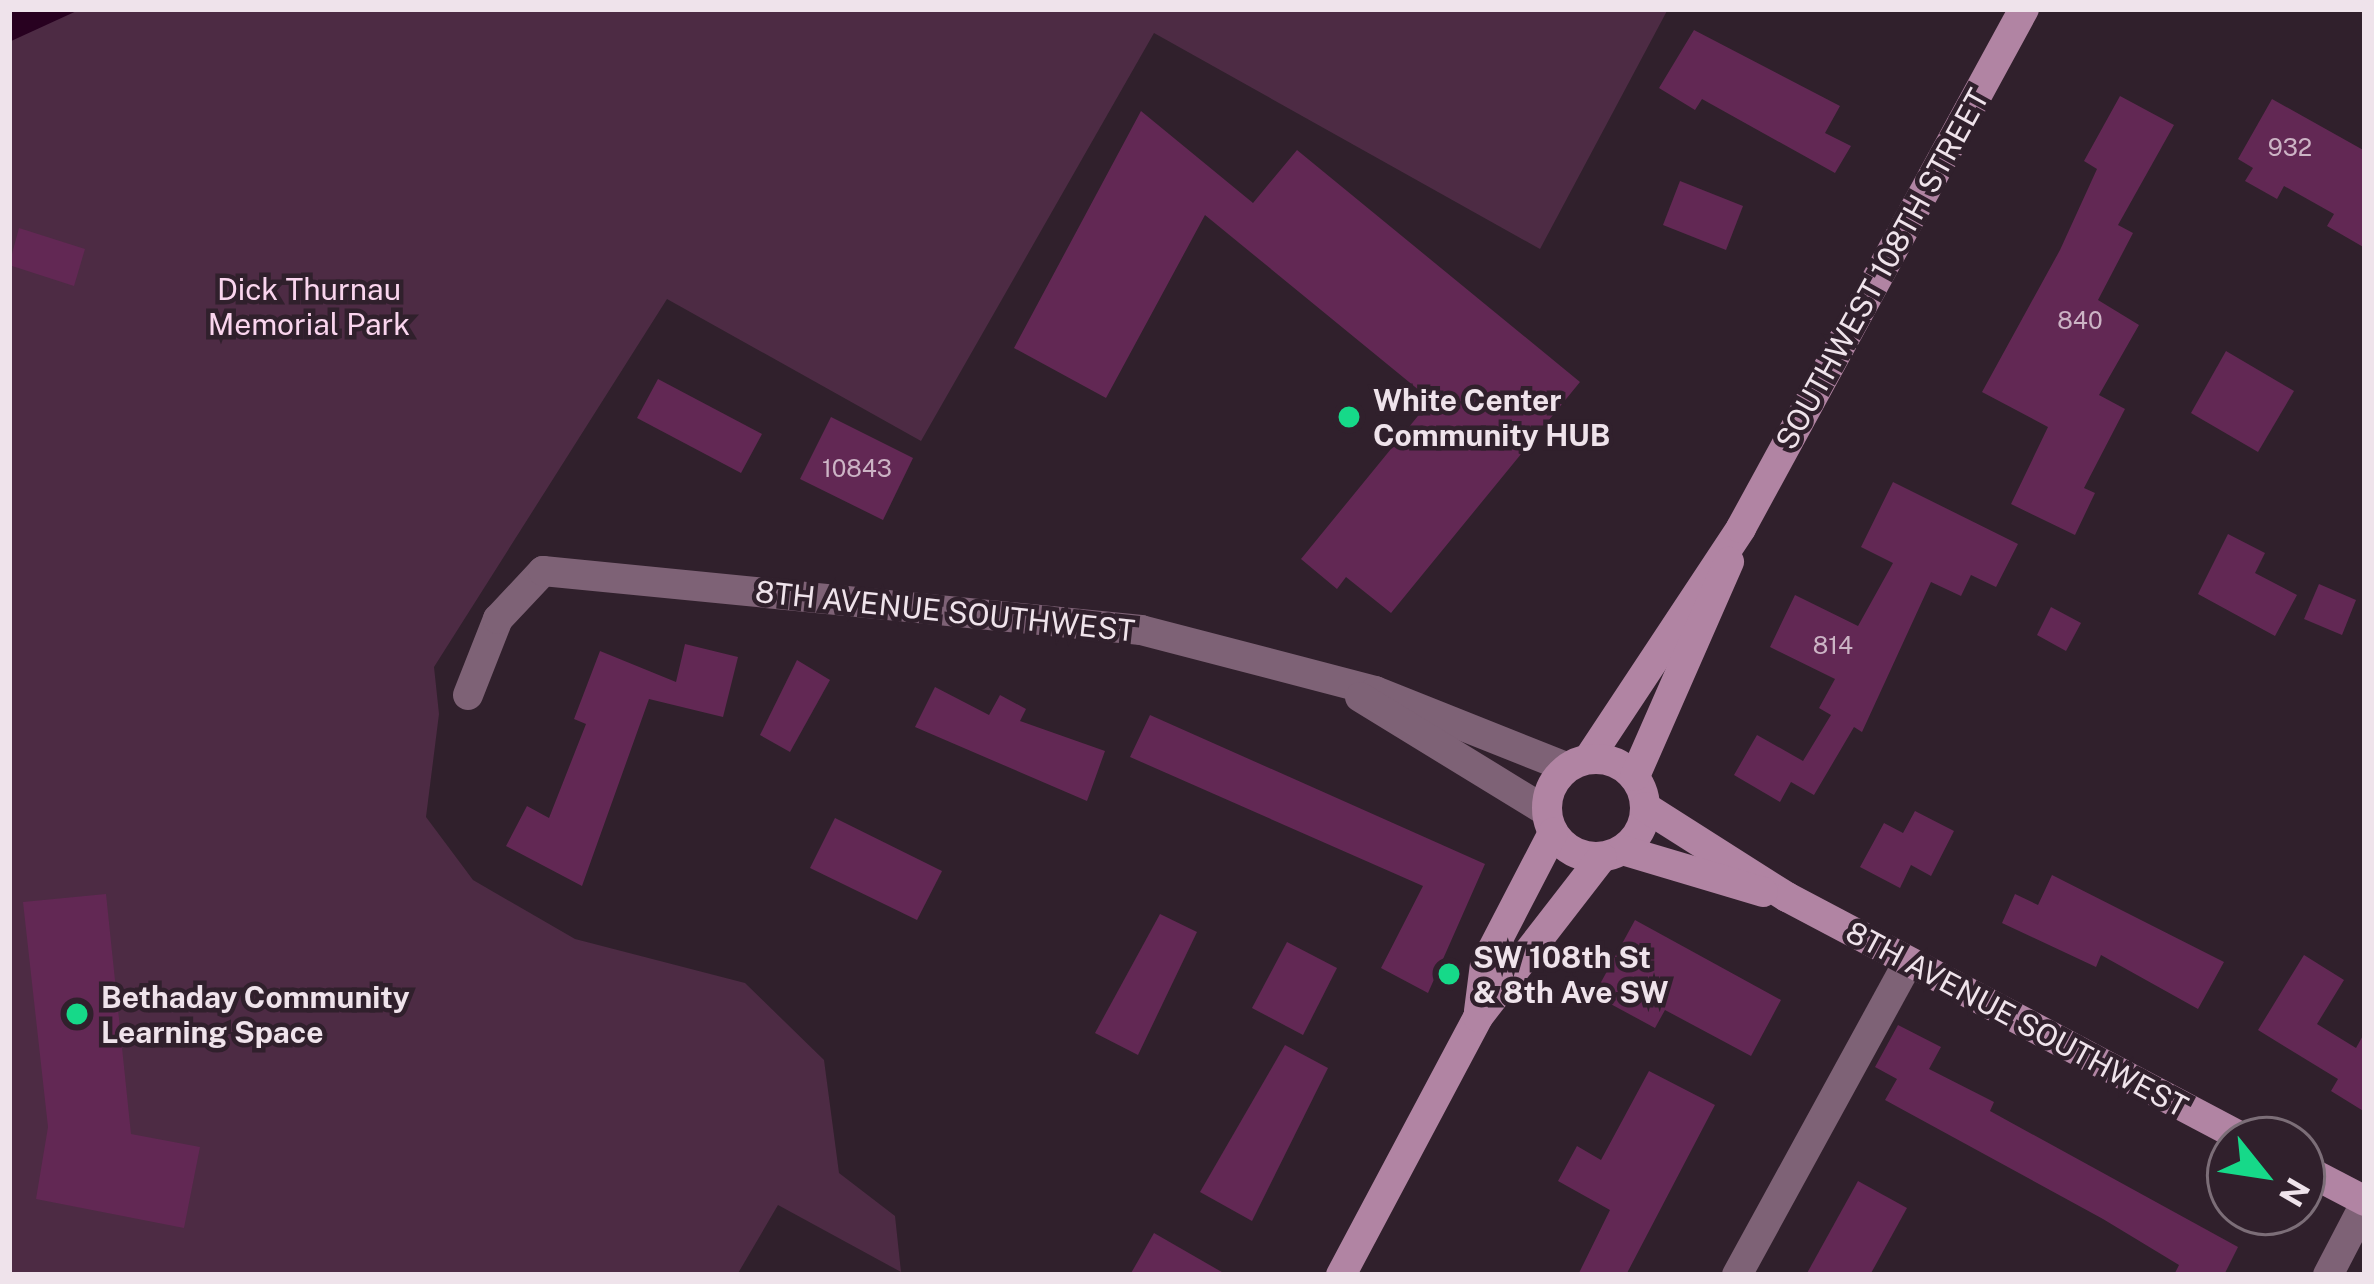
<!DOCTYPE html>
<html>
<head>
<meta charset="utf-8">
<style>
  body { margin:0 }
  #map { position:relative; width:2374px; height:1284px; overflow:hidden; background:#30202c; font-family:"Public Sans",sans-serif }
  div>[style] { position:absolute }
  .green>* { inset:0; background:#4d2b44 }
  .water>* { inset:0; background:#280120 }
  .building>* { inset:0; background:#622854 }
  .street>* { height:30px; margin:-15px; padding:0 15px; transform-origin:15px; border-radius:15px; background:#7e6276 }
  .secondary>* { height:30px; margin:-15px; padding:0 15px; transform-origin:15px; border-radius:15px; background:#b184a3 }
  .secondary>.ring { margin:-15px; padding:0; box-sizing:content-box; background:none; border:30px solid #b184a3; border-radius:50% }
  .dots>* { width:33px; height:33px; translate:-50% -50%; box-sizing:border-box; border:6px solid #30202c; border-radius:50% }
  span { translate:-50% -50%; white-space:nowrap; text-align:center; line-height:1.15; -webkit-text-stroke:9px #30202c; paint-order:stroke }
  .number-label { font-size:24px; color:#ccb4c5 }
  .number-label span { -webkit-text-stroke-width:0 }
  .street-label { font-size:30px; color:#efe3eb }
  .park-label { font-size:30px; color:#fad5ee }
  .poi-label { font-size:30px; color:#efe3eb; font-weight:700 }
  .left { translate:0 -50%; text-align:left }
  .frame { position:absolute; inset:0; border:12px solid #efe3eb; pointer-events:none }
  .north { position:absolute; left:2206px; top:1116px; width:120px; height:120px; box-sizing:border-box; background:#30202c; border:3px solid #7c6e78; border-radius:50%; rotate:120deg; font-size:33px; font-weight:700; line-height:48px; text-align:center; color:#efe3eb }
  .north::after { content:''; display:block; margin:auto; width:42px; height:54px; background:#16d989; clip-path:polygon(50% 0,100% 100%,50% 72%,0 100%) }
</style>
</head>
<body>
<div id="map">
  <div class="green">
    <div style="clip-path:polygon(9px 9px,1668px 9px,1540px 249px,1154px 33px,921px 441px,667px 299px,434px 667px,439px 714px,426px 817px,473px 880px,575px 939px,745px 983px,824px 1060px,839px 1173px,895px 1216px,901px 1272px,778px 1205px,737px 1275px,9px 1275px)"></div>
  </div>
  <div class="water">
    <div style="clip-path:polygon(9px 9px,81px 9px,9px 42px)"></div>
  </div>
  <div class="building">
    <div style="clip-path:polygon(1694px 30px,1840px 106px,1825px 133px,1851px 146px,1835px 173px,1702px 99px,1695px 110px,1659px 88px)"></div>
    <div style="clip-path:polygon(2120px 96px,2174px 125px,2118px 225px,2133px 233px,2098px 300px,2139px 325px,2099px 395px,2125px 409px,2084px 488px,2095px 493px,2075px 535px,2011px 504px,2048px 427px,1982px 392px,2060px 250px,2097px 169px,2084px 161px)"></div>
    <div style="clip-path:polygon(2272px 99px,2365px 151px,2365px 248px,2327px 226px,2334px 214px,2284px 186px,2277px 199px,2245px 181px,2253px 168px,2238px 159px)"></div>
    <div style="clip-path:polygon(1141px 111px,1253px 203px,1297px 150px,1580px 382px,1391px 613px,1346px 577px,1337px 589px,1301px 559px,1431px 400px,1205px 215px,1106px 398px,1014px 348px)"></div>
    <div style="clip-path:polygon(1680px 181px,1743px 206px,1726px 250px,1663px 225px)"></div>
    <div style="clip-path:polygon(19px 228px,85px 249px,74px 286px,9px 265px)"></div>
    <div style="clip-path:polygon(2226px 351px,2294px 391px,2258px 452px,2191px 413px)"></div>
    <div style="clip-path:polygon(658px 379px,762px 434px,741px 473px,637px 418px)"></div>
    <div style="clip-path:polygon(831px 417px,913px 458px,883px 520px,800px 479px)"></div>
    <div style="clip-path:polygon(1893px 482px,2018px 544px,1996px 587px,1971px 575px,1961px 596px,1931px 582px,1862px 732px,1854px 727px,1814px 795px,1791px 782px,1780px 802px,1734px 775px,1757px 735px,1803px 761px,1831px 715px,1819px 708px,1835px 679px,1770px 647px,1795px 595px,1858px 626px,1893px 563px,1861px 547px)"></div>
    <div style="clip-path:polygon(2228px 534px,2265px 553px,2255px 573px,2297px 595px,2275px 636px,2198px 594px)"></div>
    <div style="clip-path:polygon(2319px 584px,2356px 600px,2342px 635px,2304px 619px)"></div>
    <div style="clip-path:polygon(2051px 607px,2081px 623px,2066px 651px,2037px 635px)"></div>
    <div style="clip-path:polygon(685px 644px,738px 657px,723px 717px,649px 699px,582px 886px,506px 846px,527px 806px,549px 818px,586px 724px,574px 719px,600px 651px,676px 682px)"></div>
    <div style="clip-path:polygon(797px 660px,830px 680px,790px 752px,760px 735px)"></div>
    <div style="clip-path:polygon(935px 687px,989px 715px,1000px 695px,1026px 709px,1020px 721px,1105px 751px,1087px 801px,915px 727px)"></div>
    <div style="clip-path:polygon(1150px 715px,1485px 864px,1428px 993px,1381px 968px,1423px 886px,1130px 757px)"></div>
    <div style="clip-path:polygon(1915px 811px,1954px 831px,1931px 876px,1911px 865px,1900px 888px,1860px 867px,1884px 823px,1903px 833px)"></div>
    <div style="clip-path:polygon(835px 818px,942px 871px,917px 920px,810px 868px)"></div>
    <div style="clip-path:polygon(2052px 875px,2224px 962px,2198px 1009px,2101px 955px,2096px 967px,2002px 923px,2015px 894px,2038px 905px)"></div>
    <div style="clip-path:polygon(106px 894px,131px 1134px,200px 1147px,184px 1228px,36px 1199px,48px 1127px,23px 902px)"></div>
    <div style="clip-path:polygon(1160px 914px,1197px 932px,1138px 1055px,1095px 1033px)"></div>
    <div style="clip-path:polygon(1635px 920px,1781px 1000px,1751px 1056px,1665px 1010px,1655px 1028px,1594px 995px)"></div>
    <div style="clip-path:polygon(1287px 942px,1337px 968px,1303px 1035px,1252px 1008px)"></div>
    <div style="clip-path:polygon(2304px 955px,2344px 980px,2317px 1024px,2356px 1048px,2365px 1032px,2365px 1112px,2331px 1091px,2338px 1079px,2258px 1030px)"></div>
    <div style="clip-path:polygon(1898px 1025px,1941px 1047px,1929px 1069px,1994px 1102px,1990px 1111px,2238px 1247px,2224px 1275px,2174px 1275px,2179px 1265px,2103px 1219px,1885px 1100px,1897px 1079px,1875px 1067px)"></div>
    <div style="clip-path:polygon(1285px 1045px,1328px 1068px,1252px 1221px,1200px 1192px)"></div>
    <div style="clip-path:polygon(1649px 1071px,1715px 1105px,1626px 1275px,1578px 1275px,1610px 1210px,1558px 1181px,1577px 1146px,1601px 1160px)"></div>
    <div style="clip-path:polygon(1858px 1181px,1907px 1208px,1870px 1275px,1806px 1275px)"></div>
    <div style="clip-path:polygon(1154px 1233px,1227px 1275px,1130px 1275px)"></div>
  </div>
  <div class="street">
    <div style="left:468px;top:695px;width:82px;rotate:-68.5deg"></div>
    <div style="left:498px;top:619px;width:66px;rotate:-46.8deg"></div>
    <div style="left:543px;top:571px;width:601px;rotate:5.63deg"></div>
    <div style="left:1141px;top:630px;width:242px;rotate:14.6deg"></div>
    <div style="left:1375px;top:691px;width:206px;rotate:21.7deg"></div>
    <div style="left:1360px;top:697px;width:218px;rotate:31.5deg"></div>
    <div style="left:1737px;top:1275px;width:356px;rotate:-61.3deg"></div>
    <div style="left:2328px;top:1275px;width:80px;rotate:-62.5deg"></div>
  </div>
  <div class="secondary">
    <div style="left:1589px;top:758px;width:276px;rotate:-56.5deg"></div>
    <div style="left:1741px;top:528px;width:591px;rotate:-61.4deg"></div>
    <div class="ring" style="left:1547px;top:759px;width:68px;height:68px"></div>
    <div style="left:1635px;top:776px;width:234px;rotate:-66.3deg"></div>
    <div style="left:1645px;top:807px;width:168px;rotate:32.4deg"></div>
    <div style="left:1787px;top:897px;width:520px;rotate:27.85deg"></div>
    <div style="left:1622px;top:850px;width:147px;rotate:16.6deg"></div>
    <div style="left:1479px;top:1011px;width:47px;rotate:-82.7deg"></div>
    <div style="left:1485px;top:964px;width:148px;rotate:-62.6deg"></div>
    <div style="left:2302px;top:1168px;width:71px;rotate:27.6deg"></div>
    <div style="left:1341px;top:1275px;width:292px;rotate:-62deg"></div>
    <div style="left:1478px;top:1017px;width:202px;rotate:-52.2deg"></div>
  </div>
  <div class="dots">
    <div style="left:1349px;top:417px;background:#16d989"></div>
    <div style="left:1449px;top:974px;background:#16d989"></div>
    <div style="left:77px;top:1014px;background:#16d989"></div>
  </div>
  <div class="number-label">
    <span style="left:2290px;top:148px">932</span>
    <span style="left:2080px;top:321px">840</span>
    <span style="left:857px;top:469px">10843</span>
    <span style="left:1833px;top:646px">814</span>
  </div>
  <div class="street-label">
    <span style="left:1882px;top:269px;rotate:-61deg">SOUTHWEST 108TH STREET</span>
    <span style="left:945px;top:611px;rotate:6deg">8TH AVENUE SOUTHWEST</span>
    <span style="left:2017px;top:1019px;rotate:28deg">8TH AVENUE SOUTHWEST</span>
  </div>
  <div class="park-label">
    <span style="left:309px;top:306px">Dick Thurnau<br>Memorial Park</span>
  </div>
  <div class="poi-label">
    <span class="left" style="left:1373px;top:417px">White Center<br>Community HUB</span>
    <span class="left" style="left:1473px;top:974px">SW 108th St<br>&amp; 8th Ave SW</span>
    <span class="left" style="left:101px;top:1014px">Bethaday Community<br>Learning Space</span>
  </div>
  <div class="frame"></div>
  <div class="north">N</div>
</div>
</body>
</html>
